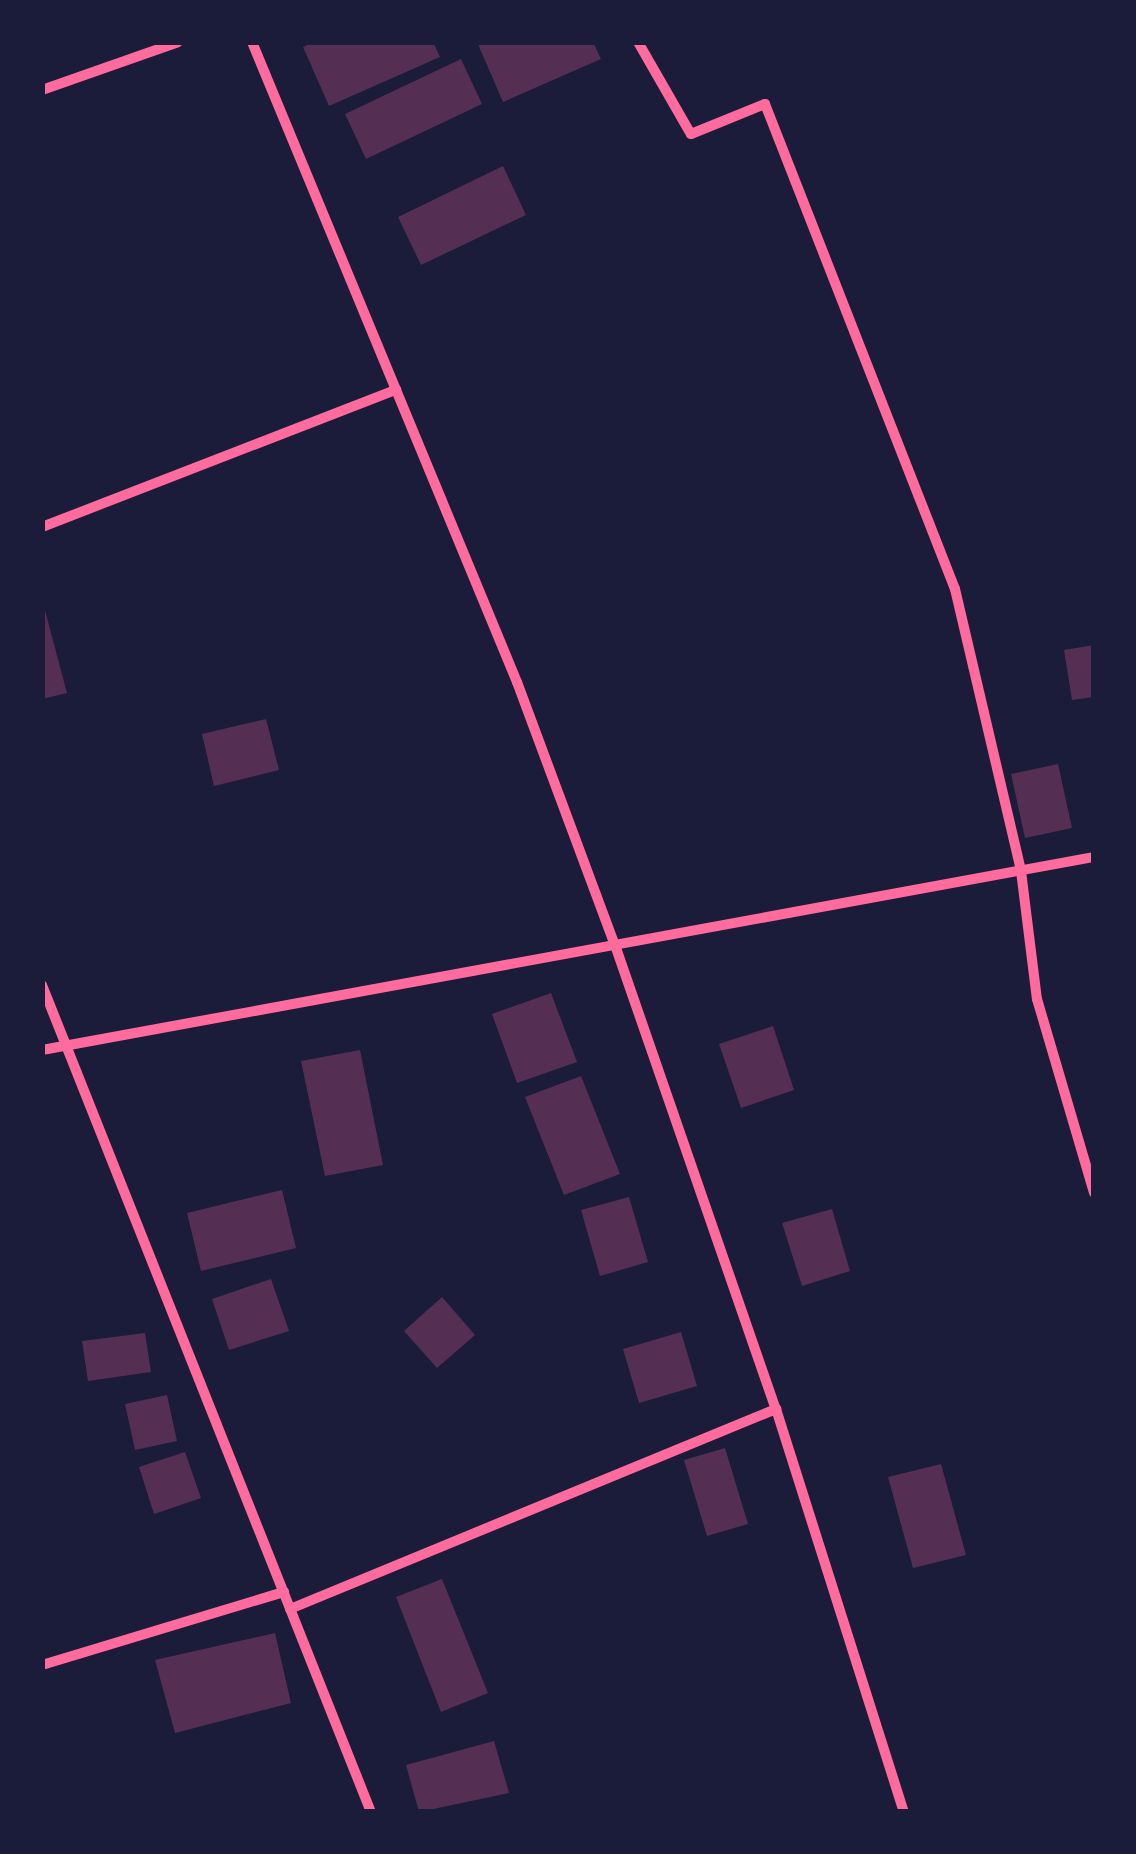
<!DOCTYPE html>
<html>
<head>
<meta charset="utf-8">
<style>
  body { margin:0 }
  #map { position:relative; width:1136px; height:1854px; overflow:hidden; background:#1b1b3a; font-family:Karla,sans-serif }
  div>[style] { position:absolute }
  .building>* { inset:0; background:#542f53 }
  .minor>* { height:10px; margin:-5px; padding:0 5px; transform-origin:5px; border-radius:5px; background:#ff6b9d }
  span { translate:-50% -50%; white-space:nowrap; text-align:center; line-height:1.15; -webkit-text-stroke:8px #1b1b3a; paint-order:stroke }
  .frame { position:absolute; inset:0; border:45px solid #1b1b3a; pointer-events:none }
</style>
</head>
<body>
<div id="map">
  <div class="building">
    <div style="clip-path:polygon(312px 42px,433px 42px,440px 57px,329px 106px,303px 47px)"></div>
    <div style="clip-path:polygon(477px 42px,593px 42px,601px 59px,503px 102px)"></div>
    <div style="clip-path:polygon(461px 59px,482px 104px,366px 159px,345px 114px)"></div>
    <div style="clip-path:polygon(503px 166px,526px 215px,421px 265px,398px 217px)"></div>
    <div style="clip-path:polygon(42px 599px,67px 693px,42px 699px)"></div>
    <div style="clip-path:polygon(1094px 645px,1094px 697px,1072px 700px,1064px 650px)"></div>
    <div style="clip-path:polygon(266px 719px,279px 770px,214px 786px,202px 734px)"></div>
    <div style="clip-path:polygon(1058px 764px,1072px 828px,1025px 838px,1011px 774px)"></div>
    <div style="clip-path:polygon(551px 993px,577px 1062px,517px 1083px,492px 1014px)"></div>
    <div style="clip-path:polygon(773px 1026px,794px 1090px,741px 1108px,719px 1044px)"></div>
    <div style="clip-path:polygon(360px 1050px,383px 1165px,325px 1176px,301px 1061px)"></div>
    <div style="clip-path:polygon(581px 1076px,620px 1174px,564px 1195px,525px 1097px)"></div>
    <div style="clip-path:polygon(282px 1190px,296px 1248px,201px 1271px,187px 1213px)"></div>
    <div style="clip-path:polygon(629px 1197px,648px 1262px,600px 1276px,581px 1210px)"></div>
    <div style="clip-path:polygon(832px 1209px,850px 1271px,802px 1286px,782px 1223px)"></div>
    <div style="clip-path:polygon(271px 1279px,289px 1331px,229px 1350px,212px 1299px)"></div>
    <div style="clip-path:polygon(442px 1297px,475px 1335px,437px 1368px,404px 1331px)"></div>
    <div style="clip-path:polygon(681px 1332px,697px 1386px,639px 1403px,623px 1349px)"></div>
    <div style="clip-path:polygon(145px 1333px,151px 1372px,88px 1381px,82px 1341px)"></div>
    <div style="clip-path:polygon(167px 1395px,177px 1441px,135px 1450px,125px 1404px)"></div>
    <div style="clip-path:polygon(725px 1448px,748px 1524px,707px 1536px,684px 1460px)"></div>
    <div style="clip-path:polygon(185px 1452px,201px 1498px,154px 1514px,139px 1467px)"></div>
    <div style="clip-path:polygon(941px 1464px,966px 1555px,913px 1568px,888px 1477px)"></div>
    <div style="clip-path:polygon(442px 1579px,488px 1693px,441px 1712px,396px 1597px)"></div>
    <div style="clip-path:polygon(275px 1633px,291px 1703px,175px 1733px,155px 1660px)"></div>
    <div style="clip-path:polygon(494px 1741px,509px 1793px,419px 1812px,406px 1765px)"></div>
  </div>
  <div class="minor">
    <div style="left:252px;top:42px;width:693px;rotate:67.51deg"></div>
    <div style="left:517px;top:682px;width:281px;rotate:69.6deg"></div>
    <div style="left:615px;top:945px;width:491px;rotate:70.9deg"></div>
    <div style="left:776px;top:1409px;width:423px;rotate:72.4deg"></div>
    <div style="left:638px;top:42px;width:106px;rotate:60.1deg"></div>
    <div style="left:691px;top:134px;width:80px;rotate:-22.1deg"></div>
    <div style="left:765px;top:104px;width:521px;rotate:68.61deg"></div>
    <div style="left:955px;top:589px;width:290px;rotate:76.8deg"></div>
    <div style="left:1021px;top:871px;width:129px;rotate:82.9deg"></div>
    <div style="left:1037px;top:999px;width:202px;rotate:73.6deg"></div>
    <div style="left:42px;top:90px;width:144px;rotate:-19.4deg"></div>
    <div style="left:42px;top:527px;width:380px;rotate:-21.2deg"></div>
    <div style="left:42px;top:985px;width:890px;rotate:68.31deg"></div>
    <div style="left:42px;top:1050px;width:1070px;rotate:-10.4deg"></div>
    <div style="left:290px;top:1609px;width:526px;rotate:-22.37deg"></div>
    <div style="left:42px;top:1665px;width:253px;rotate:-16.8deg"></div>
  </div>
  <div class="frame"></div>
</div>
</body>
</html>
